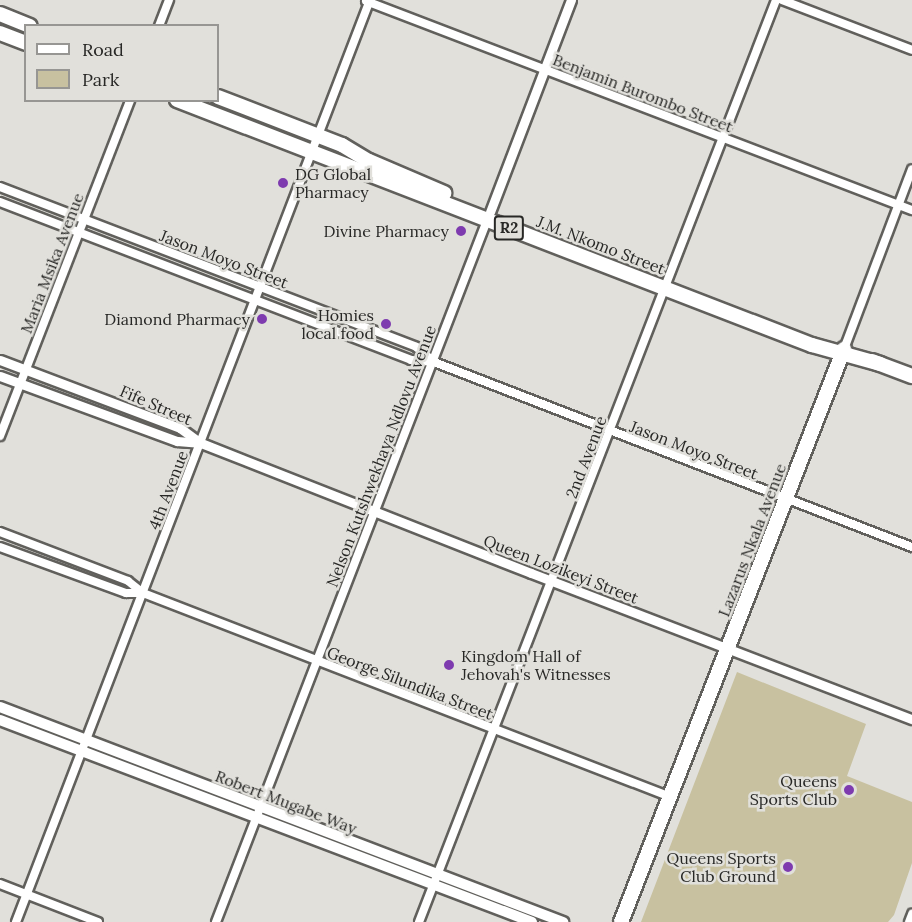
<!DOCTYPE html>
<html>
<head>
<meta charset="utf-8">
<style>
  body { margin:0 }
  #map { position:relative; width:912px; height:922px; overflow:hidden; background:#e1e0db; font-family:Lora,serif }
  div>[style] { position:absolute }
  .green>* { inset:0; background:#c8c1a0 }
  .roads { filter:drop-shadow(2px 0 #61605c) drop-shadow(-2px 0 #61605c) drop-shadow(0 2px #61605c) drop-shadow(0 -2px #61605c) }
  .minor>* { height:8px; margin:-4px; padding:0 4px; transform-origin:4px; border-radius:4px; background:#fff }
  .tertiary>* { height:9px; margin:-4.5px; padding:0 4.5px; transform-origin:4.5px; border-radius:4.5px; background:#fff }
  .secondary>* { height:10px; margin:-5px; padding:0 5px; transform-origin:5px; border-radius:5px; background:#fff }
  .trunk>* { height:14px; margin:-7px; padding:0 7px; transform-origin:7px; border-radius:7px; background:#fff }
  .dots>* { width:16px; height:16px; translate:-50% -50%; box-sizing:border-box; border:3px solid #e1e0db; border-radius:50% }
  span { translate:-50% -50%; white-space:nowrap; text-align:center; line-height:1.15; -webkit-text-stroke:5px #e1e0db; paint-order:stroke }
  .shield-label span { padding:2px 4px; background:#e1e0db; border:2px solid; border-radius:4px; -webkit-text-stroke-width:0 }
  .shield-label { font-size:15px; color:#282826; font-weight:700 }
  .street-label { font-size:16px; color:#282826 }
  .poi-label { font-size:16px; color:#282826 }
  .left { translate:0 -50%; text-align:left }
  .right { translate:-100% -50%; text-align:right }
  .legend { position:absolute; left:24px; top:24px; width:195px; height:78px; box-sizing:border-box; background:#e1e0db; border:2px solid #979693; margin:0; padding:8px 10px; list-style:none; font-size:18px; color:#282826 }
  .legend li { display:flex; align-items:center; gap:12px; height:30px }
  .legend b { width:30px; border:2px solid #979693 }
</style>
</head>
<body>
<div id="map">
  <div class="green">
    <div style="clip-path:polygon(737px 672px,866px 724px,847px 776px,912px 802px,912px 863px,894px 915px,888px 922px,641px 922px)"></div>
  </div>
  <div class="roads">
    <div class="minor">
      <div style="left:782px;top:0;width:139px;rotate:21deg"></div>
      <div style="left:366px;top:1px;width:585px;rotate:20.95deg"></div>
      <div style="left:159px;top:26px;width:28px;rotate:-69deg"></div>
      <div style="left:0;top:187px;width:446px;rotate:21deg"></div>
      <div style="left:416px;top:347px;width:22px;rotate:39deg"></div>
      <div style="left:0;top:202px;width:440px;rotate:21deg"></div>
      <div style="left:411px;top:360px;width:23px;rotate:5deg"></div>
      <div style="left:434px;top:362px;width:513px;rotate:21.16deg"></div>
      <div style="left:844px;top:349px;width:192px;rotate:-69.3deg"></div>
      <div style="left:0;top:436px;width:360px;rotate:-68.8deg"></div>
      <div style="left:0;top:532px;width:137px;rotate:20.9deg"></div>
      <div style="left:128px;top:581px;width:19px;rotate:39deg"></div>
      <div style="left:143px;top:593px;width:563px;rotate:21.14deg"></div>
      <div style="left:0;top:547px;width:134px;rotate:20.1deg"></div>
      <div style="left:126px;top:593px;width:17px"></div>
      <div style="left:0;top:884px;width:105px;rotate:21.2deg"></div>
      <div style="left:16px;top:922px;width:988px;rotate:-69deg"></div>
      <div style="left:216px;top:922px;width:755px;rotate:-68.88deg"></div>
      <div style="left:419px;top:922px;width:989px;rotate:-68.83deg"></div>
      <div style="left:909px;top:922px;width:9px;rotate:-69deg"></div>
    </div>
    <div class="tertiary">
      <div style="left:490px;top:212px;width:227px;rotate:-69.1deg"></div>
      <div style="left:0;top:360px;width:192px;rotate:20.7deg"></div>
      <div style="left:180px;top:428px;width:26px;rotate:36deg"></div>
      <div style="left:201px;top:443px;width:355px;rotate:21.5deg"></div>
      <div style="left:531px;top:573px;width:408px;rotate:21deg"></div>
      <div style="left:0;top:376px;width:189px;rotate:20.2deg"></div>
      <div style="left:177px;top:441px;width:21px;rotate:5deg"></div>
    </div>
    <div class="secondary">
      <div style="left:0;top:707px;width:603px;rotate:20.9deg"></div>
      <div style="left:0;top:720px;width:569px;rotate:20.79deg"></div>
    </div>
    <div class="trunk">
      <div style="left:0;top:14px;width:32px;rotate:22deg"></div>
      <div style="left:0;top:33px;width:28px;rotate:21deg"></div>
      <div style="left:218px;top:97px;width:133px;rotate:21.2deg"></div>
      <div style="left:342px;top:145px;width:31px;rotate:31deg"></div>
      <div style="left:369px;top:161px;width:82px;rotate:23.1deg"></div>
      <div style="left:177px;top:100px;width:681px;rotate:21.1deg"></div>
      <div style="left:812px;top:345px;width:71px;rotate:15.6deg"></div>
      <div style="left:872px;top:361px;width:43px;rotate:20.6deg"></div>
      <div style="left:621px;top:922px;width:615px;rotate:-68.74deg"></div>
    </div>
  </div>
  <div class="dots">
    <div style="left:283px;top:183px;background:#7e3baf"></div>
    <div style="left:461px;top:231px;background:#7e3baf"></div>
    <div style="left:262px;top:319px;background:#7e3baf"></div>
    <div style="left:386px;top:324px;background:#7e3baf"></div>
    <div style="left:449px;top:665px;background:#7e3baf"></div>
    <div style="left:849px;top:790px;background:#7e3baf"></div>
    <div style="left:788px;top:867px;background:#7e3baf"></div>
  </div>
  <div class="shield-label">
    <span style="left:509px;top:228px">R2</span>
  </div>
  <div class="street-label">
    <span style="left:643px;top:93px;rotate:21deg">Benjamin Burombo Street</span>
    <span style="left:601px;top:245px;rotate:21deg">J.M. Nkomo Street</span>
    <span style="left:224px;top:259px;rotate:21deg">Jason Moyo Street</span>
    <span style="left:52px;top:263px;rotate:-69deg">Maria Msika Avenue</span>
    <span style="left:156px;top:405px;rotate:23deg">Fife Street</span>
    <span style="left:694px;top:450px;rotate:21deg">Jason Moyo Street</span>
    <span style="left:381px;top:456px;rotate:-69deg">Nelson Kutshwekhaya Ndlovu Avenue</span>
    <span style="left:586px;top:457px;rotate:-69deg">2nd Avenue</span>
    <span style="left:168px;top:490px;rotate:-69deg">4th Avenue</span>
    <span style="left:752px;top:540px;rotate:-69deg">Lazarus Nkala Avenue</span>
    <span style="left:561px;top:569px;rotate:21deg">Queen Lozikeyi Street</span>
    <span style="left:410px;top:683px;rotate:21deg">George Silundika Street</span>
    <span style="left:286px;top:802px;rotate:21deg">Robert Mugabe Way</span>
  </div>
  <div class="poi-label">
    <span class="left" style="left:295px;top:183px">DG Global<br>Pharmacy</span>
    <span class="right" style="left:449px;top:231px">Divine Pharmacy</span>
    <span class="right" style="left:374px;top:324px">Homies<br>local food</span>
    <span class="right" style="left:250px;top:319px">Diamond Pharmacy</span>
    <span class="left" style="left:461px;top:665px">Kingdom Hall of<br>Jehovah's Witnesses</span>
    <span class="right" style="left:837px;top:790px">Queens<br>Sports Club</span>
    <span class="right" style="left:776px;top:867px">Queens Sports<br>Club Ground</span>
  </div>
  <ul class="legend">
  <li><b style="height:8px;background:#fff"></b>Road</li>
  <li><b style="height:16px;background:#c8c1a0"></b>Park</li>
  </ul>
</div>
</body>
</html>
